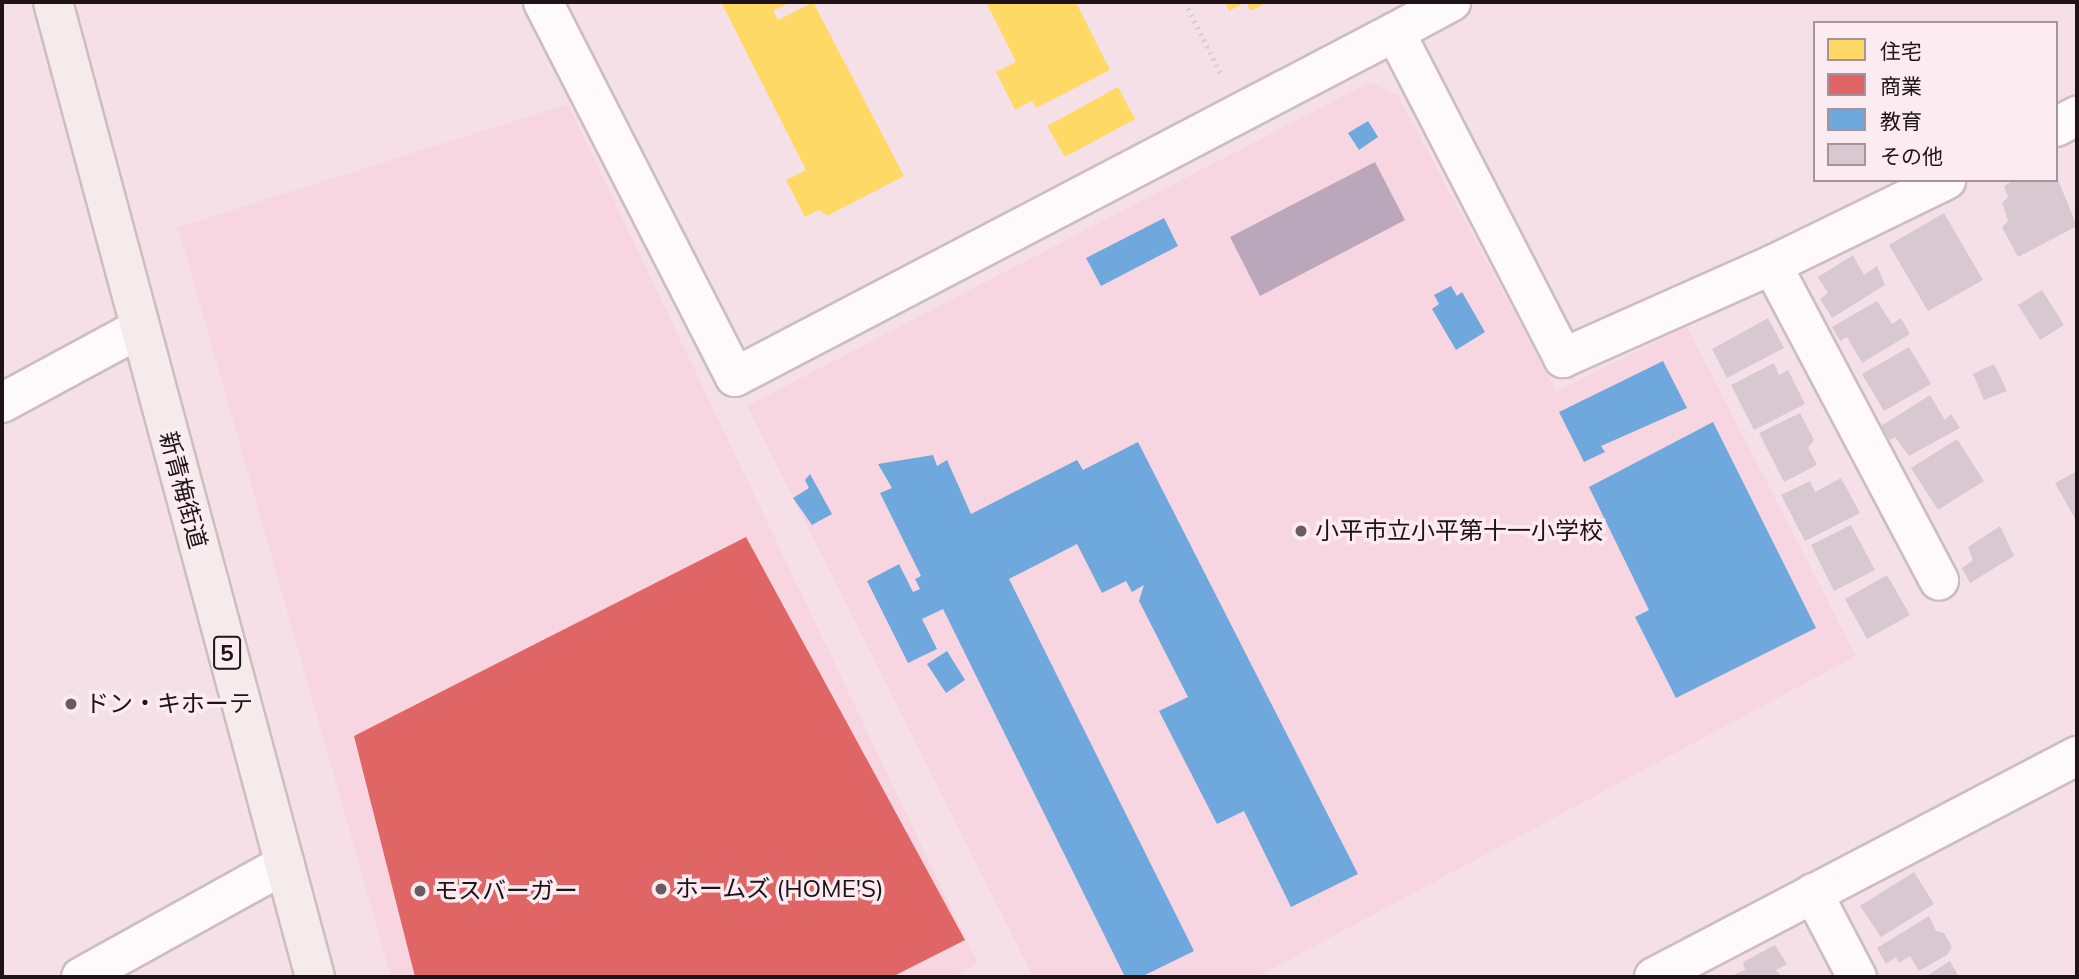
<!DOCTYPE html>
<html>
<head>
<meta charset="utf-8">
<style>
  body { margin:0 }
  #map { position:relative; width:2079px; height:979px; overflow:hidden; background:#f5e0e7; font-family:Mulish,"Noto Sans JP",sans-serif }
  div>[style] { position:absolute }
  .built>* { inset:0; background:#f8d6e1 }
  .water>* { inset:0; background:#bba7bb }
  .homes>* { inset:0; background:#ffd966 }
  .shops>* { inset:0; background:#e06666 }
  .schools>* { inset:0; background:#6fa8dc }
  .building>* { inset:0; background:#d8c9d0 }
  .path>* { height:4.5px; margin-top:-2.25px; transform-origin:0; background:repeating-linear-gradient(90deg,#d6cfd1 0 2px,transparent 0 7px) }
  .roads { filter:drop-shadow(2px 0 #cdbdc2) drop-shadow(-2px 0 #cdbdc2) drop-shadow(0 2px #cdbdc2) drop-shadow(0 -2px #cdbdc2) }
  .minor>* { height:38px; margin:-19px; padding:0 19px; transform-origin:19px; border-radius:19px; background:#fefafb }
  .major>* { height:38px; margin:-19px; padding:0 19px; transform-origin:19px; border-radius:19px; background:#f6ebec }
  .dots>* { width:19px; height:19px; translate:-50% -50%; box-sizing:border-box; border:4px solid #fcecf1; border-radius:50% }
  span { translate:-50% -50%; white-space:nowrap; text-align:center; line-height:1.15; -webkit-text-stroke:7px #fcecf1; paint-order:stroke }
  .shield-label span { padding:2px 5px; background:#fcecf1; border:2px solid; border-radius:5px; -webkit-text-stroke-width:0 }
  .shield-label { font-size:23px; color:#1f1317; font-weight:700 }
  .street-label { font-size:24px; color:#1f1317 }
  .poi-label { font-size:24px; color:#1f1317 }
  .left { translate:0 -50%; text-align:left }
  .frame { position:absolute; inset:0; border:4px solid #1f1317; pointer-events:none }
  .legend { position:absolute; left:1813px; top:21px; width:245px; height:161px; box-sizing:border-box; background:#fcecf1; border:2px solid #a4959a; margin:0; padding:9px 12px; list-style:none; font-size:21px; color:#1f1317 }
  .legend li { display:flex; align-items:center; gap:14px; height:35px }
  .legend b { width:35px; border:2px solid #a4959a }
</style>
</head>
<body>
<div id="map">
  <div class="built">
    <div style="clip-path:polygon(1370px 82px,1398px 96px,1556px 391px,1687px 327px,1856px 656px,1257px 977px,1033px 977px,747px 406px)"></div>
    <div style="clip-path:polygon(568px 104px,978px 964px,952px 977px,391px 977px,178px 227px)"></div>
  </div>
  <div class="water">
    <div style="clip-path:polygon(1375px 162px,1405px 220px,1260px 296px,1230px 237px)"></div>
  </div>
  <div class="homes">
    <div style="clip-path:polygon(721px 2px,791px 2px,773px 11px,778px 20px,813px 2px,904px 176px,827px 216px,819px 210px,805px 217px,786px 180px,806px 170px)"></div>
    <div style="clip-path:polygon(986px 2px,1076px 2px,1110px 70px,1036px 108px,1032px 101px,1015px 110px,996px 72px,1016px 62px)"></div>
    <div style="clip-path:polygon(1225px 2px,1268px 2px,1251px 11px,1246px 2px,1229px 11px)"></div>
    <div style="clip-path:polygon(1118px 87px,1135px 119px,1065px 157px,1047px 126px)"></div>
  </div>
  <div class="shops">
    <div style="clip-path:polygon(746px 537px,965px 940px,892px 977px,415px 977px,354px 736px)"></div>
  </div>
  <div class="schools">
    <div style="clip-path:polygon(1368px 121px,1378px 137px,1359px 150px,1348px 133px)"></div>
    <div style="clip-path:polygon(1164px 218px,1178px 246px,1101px 286px,1086px 258px)"></div>
    <div style="clip-path:polygon(1451px 286px,1457px 296px,1462px 292px,1485px 332px,1456px 350px,1432px 309px,1439px 304px,1434px 295px)"></div>
    <div style="clip-path:polygon(1663px 361px,1687px 408px,1601px 446px,1605px 452px,1584px 462px,1559px 412px)"></div>
    <div style="clip-path:polygon(1713px 422px,1816px 628px,1676px 698px,1635px 617px,1649px 610px,1589px 487px)"></div>
    <div style="clip-path:polygon(1138px 442px,1358px 874px,1291px 907px,1244px 811px,1217px 824px,1159px 711px,1188px 697px,1139px 601px,1144px 585px,1132px 592px,1126px 581px,1102px 593px,1077px 544px,1009px 579px,1194px 951px,1141px 977px,1125px 977px,943px 609px,922px 619px,937px 649px,908px 663px,867px 581px,899px 564px,913px 592px,920px 589px,915px 579px,921px 576px,880px 493px,892px 488px,878px 464px,933px 455px,937px 466px,947px 460px,971px 514px,1077px 460px,1083px 470px)"></div>
    <div style="clip-path:polygon(810px 474px,832px 514px,812px 525px,793px 498px,809px 488px,805px 480px)"></div>
    <div style="clip-path:polygon(947px 651px,965px 680px,946px 693px,927px 664px)"></div>
  </div>
  <div class="building">
    <div style="clip-path:polygon(2014px 180px,2058px 180px,2077px 226px,2018px 257px,2002px 227px,2008px 221px,2002px 203px,2008px 197px,2004px 186px)"></div>
    <div style="clip-path:polygon(1944px 213px,1983px 280px,1928px 311px,1889px 245px)"></div>
    <div style="clip-path:polygon(1853px 255px,1864px 275px,1877px 266px,1885px 285px,1832px 318px,1820px 299px,1828px 293px,1818px 277px)"></div>
    <div style="clip-path:polygon(2042px 290px,2064px 325px,2040px 340px,2018px 305px)"></div>
    <div style="clip-path:polygon(1877px 301px,1892px 324px,1901px 318px,1910px 334px,1862px 363px,1847px 337px,1840px 341px,1832px 327px)"></div>
    <div style="clip-path:polygon(1768px 318px,1784px 348px,1727px 378px,1712px 349px)"></div>
    <div style="clip-path:polygon(1909px 347px,1931px 384px,1884px 411px,1862px 374px)"></div>
    <div style="clip-path:polygon(1774px 363px,1779px 375px,1788px 370px,1805px 404px,1754px 430px,1731px 385px)"></div>
    <div style="clip-path:polygon(1994px 364px,2007px 391px,1984px 400px,1973px 374px)"></div>
    <div style="clip-path:polygon(1930px 395px,1945px 420px,1951px 414px,1960px 428px,1909px 456px,1895px 437px,1890px 440px,1881px 426px)"></div>
    <div style="clip-path:polygon(1800px 413px,1814px 440px,1808px 448px,1817px 465px,1784px 482px,1759px 433px)"></div>
    <div style="clip-path:polygon(1957px 439px,1984px 481px,1938px 510px,1911px 468px)"></div>
    <div style="clip-path:polygon(2077px 471px,2077px 522px,2055px 483px)"></div>
    <div style="clip-path:polygon(1841px 478px,1860px 513px,1805px 541px,1781px 495px,1810px 481px,1815px 492px)"></div>
    <div style="clip-path:polygon(1851px 525px,1875px 570px,1834px 591px,1811px 545px)"></div>
    <div style="clip-path:polygon(2000px 526px,2014px 556px,1970px 583px,1962px 568px,1973px 560px,1968px 547px)"></div>
    <div style="clip-path:polygon(1887px 575px,1910px 615px,1867px 639px,1845px 599px)"></div>
    <div style="clip-path:polygon(1914px 872px,1934px 904px,1881px 937px,1860px 906px)"></div>
    <div style="clip-path:polygon(1929px 916px,1936px 931px,1944px 933px,1952px 947px,1947px 955px,1919px 971px,1910px 956px,1899px 963px,1896px 957px,1886px 964px,1877px 948px)"></div>
    <div style="clip-path:polygon(1775px 945px,1787px 964px,1776px 970px,1782px 977px,1729px 977px,1745px 970px,1743px 962px)"></div>
    <div style="clip-path:polygon(1950px 961px,1959px 977px,1925px 977px)"></div>
  </div>
  <div class="path">
    <div style="left:1185px;top:2px;width:83px;rotate:63.4deg"></div>
  </div>
  <div class="roads">
    <div class="minor">
      <div style="left:543px;top:2px;width:421px;rotate:62.9deg"></div>
      <div style="left:735px;top:377px;width:745px;rotate:-27.6deg"></div>
      <div style="left:1395px;top:32px;width:367px;rotate:62.7deg"></div>
      <div style="left:1563px;top:358px;width:229px;rotate:-24deg"></div>
      <div style="left:1772px;top:265px;width:194px;rotate:-26deg"></div>
      <div style="left:1395px;top:32px;width:64px;rotate:-28.2deg"></div>
      <div style="left:2056px;top:127px;width:24px;rotate:-28deg"></div>
      <div style="left:1772px;top:265px;width:357px;rotate:62.1deg"></div>
      <div style="left:2px;top:403px;width:156px;rotate:-28.4deg"></div>
      <div style="left:1813px;top:893px;width:95px;rotate:62.4deg"></div>
      <div style="left:81px;top:977px;width:233px;rotate:-29deg"></div>
      <div style="left:1654px;top:977px;width:477px;rotate:-27.6deg"></div>
    </div>
    <div class="major">
      <div style="left:53px;top:2px;width:1010px;rotate:74.96deg"></div>
    </div>
  </div>
  <div class="dots">
    <div style="left:1301px;top:531px;background:#6a5b60"></div>
    <div style="left:71px;top:704px;background:#6a5b60"></div>
    <div style="left:661px;top:889px;background:#6a5b60"></div>
    <div style="left:420px;top:891px;background:#6a5b60"></div>
  </div>
  <div class="shield-label">
    <span style="left:227px;top:653px">5</span>
  </div>
  <div class="street-label">
    <span style="left:183px;top:490px;rotate:75deg">新青梅街道</span>
  </div>
  <div class="poi-label">
    <span class="left" style="left:1315px;top:531px">小平市立小平第十一小学校</span>
    <span class="left" style="left:85px;top:704px">ドン・キホーテ</span>
    <span class="left" style="left:675px;top:889px">ホームズ (HOME'S)</span>
    <span class="left" style="left:434px;top:891px">モスバーガー</span>
  </div>
  <div class="frame"></div>
  <ul class="legend">
  <li><b style="height:19px;background:#ffd966"></b>住宅</li>
  <li><b style="height:19px;background:#e06666"></b>商業</li>
  <li><b style="height:19px;background:#6fa8dc"></b>教育</li>
  <li><b style="height:19px;background:#d8c9d0"></b>その他</li>
  </ul>
</div>
</body>
</html>
